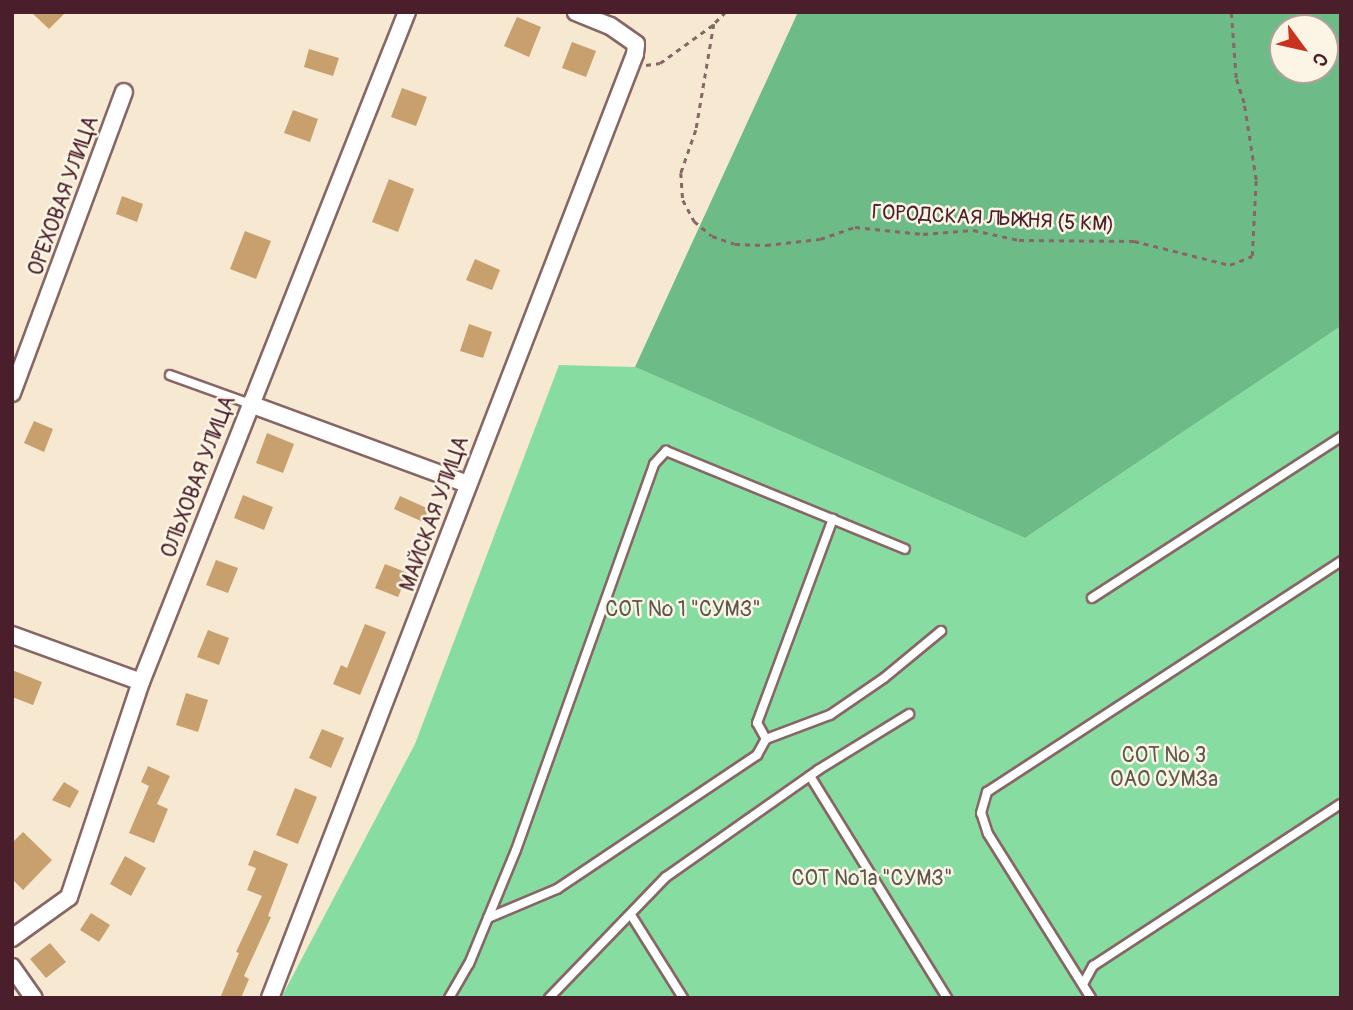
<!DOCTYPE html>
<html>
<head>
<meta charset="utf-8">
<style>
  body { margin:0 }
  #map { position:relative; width:1353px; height:1010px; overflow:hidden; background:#f7e9d1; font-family:Pangolin,sans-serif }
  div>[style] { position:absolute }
  .green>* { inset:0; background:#87dda1 }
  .forest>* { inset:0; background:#6dbc87 }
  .building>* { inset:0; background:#c7a06e }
  .path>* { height:2.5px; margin-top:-1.25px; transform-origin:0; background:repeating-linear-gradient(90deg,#876665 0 5px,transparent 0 10px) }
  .roads { filter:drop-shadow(2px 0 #876665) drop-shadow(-2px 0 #876665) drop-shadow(0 2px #876665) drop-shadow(0 -2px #876665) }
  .service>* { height:8px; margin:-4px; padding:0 4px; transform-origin:4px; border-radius:4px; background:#fff }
  .minor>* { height:16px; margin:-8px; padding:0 8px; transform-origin:8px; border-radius:8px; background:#fff }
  span { translate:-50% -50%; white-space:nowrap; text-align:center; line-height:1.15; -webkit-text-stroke:5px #fcf5e5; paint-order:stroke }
  .street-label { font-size:21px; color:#4a1f2b }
  .park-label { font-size:21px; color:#5c584e }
  .frame { position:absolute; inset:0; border:14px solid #4a1f2b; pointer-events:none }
  .north { position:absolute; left:1269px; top:14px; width:70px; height:70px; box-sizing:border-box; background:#fcf5e5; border:2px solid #b59f9b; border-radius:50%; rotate:123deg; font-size:19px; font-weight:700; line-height:28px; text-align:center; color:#4a1f2b }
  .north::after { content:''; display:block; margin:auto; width:24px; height:32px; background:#c8321e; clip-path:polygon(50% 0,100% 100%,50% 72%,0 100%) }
</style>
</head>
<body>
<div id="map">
  <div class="green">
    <div style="clip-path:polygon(1341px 326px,1341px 998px,281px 998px,415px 744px,559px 365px,635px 367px,1025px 538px)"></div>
  </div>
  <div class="forest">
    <div style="clip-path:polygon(evenodd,798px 12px,1341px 12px,1341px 326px,1025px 538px,635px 367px,798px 12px,1283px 28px,1325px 28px,1325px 70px,1283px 70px,1283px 28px)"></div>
  </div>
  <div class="building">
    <div style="clip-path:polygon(31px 12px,66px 12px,49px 29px)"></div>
    <div style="clip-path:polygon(517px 17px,541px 27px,529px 57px,504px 46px)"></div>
    <div style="clip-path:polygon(572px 42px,596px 51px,586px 77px,562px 68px)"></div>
    <div style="clip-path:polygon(309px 49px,339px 58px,333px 76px,304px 67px)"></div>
    <div style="clip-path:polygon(402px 88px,427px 97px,416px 126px,391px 117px)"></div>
    <div style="clip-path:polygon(293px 110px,318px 119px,310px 142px,284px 133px)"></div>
    <div style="clip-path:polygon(389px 179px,414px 189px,398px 232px,372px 222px)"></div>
    <div style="clip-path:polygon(122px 196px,143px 204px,137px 222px,116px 214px)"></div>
    <div style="clip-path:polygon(245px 231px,271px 241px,256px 279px,230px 269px)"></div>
    <div style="clip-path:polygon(475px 259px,500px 270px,492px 290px,466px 280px)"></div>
    <div style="clip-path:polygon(469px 324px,492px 332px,483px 358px,460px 351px)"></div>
    <div style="clip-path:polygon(34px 421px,53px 429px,44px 452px,24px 443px)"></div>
    <div style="clip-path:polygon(267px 433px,294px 444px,283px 473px,256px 463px)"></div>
    <div style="clip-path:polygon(243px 495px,273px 507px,264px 530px,234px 518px)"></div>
    <div style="clip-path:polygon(400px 496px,429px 509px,423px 522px,394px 509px)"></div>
    <div style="clip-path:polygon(216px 560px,238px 568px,228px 593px,206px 585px)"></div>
    <div style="clip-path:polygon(385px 564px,408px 573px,398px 597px,375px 588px)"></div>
    <div style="clip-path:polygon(365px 624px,386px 632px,360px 695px,333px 684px,341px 665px,347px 668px)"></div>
    <div style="clip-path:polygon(208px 630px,229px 638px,219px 665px,197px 657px)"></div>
    <div style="clip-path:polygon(12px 670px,42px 682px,33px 705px,12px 697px)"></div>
    <div style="clip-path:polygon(186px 693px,208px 700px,198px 732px,176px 725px)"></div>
    <div style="clip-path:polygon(322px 729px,344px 738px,331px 768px,309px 758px)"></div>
    <div style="clip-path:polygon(148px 766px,170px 776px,157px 804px,168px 809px,154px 843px,129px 833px,149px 786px,141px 782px)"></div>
    <div style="clip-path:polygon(64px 782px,79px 791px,70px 808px,52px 800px)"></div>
    <div style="clip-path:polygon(295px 788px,317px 797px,298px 844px,276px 835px)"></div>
    <div style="clip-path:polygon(23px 832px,52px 860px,23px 890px,12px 879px,12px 843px)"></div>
    <div style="clip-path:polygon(254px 850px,288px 864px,268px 916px,271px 917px,244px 976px,249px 979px,241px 998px,220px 998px,239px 953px,236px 952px,262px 896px,247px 890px,256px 868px,248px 865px)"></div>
    <div style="clip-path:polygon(125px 856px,146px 868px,131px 896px,110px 884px)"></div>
    <div style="clip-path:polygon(91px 913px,110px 925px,99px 942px,80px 930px)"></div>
    <div style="clip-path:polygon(50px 943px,66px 962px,46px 978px,30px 959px)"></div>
  </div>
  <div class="path">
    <div style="left:726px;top:12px;width:17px;rotate:135deg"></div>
    <div style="left:714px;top:24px;width:108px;rotate:99.6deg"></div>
    <div style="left:696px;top:130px;width:46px;rotate:109.2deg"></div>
    <div style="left:681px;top:173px;width:27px;rotate:86deg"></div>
    <div style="left:683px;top:200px;width:24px;rotate:62deg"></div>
    <div style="left:694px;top:221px;width:23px;rotate:40deg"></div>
    <div style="left:712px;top:236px;width:24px;rotate:19deg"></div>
    <div style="left:735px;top:244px;width:31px;rotate:2deg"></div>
    <div style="left:766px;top:245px;width:54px;rotate:-6.3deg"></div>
    <div style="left:820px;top:239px;width:37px;rotate:-19deg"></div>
    <div style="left:855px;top:227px;width:68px;rotate:5.9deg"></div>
    <div style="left:923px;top:234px;width:50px;rotate:-4.6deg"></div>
    <div style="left:973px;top:230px;width:47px;rotate:12.3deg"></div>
    <div style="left:1019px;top:240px;width:115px;rotate:0.5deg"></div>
    <div style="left:1134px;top:241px;width:99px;rotate:14deg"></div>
    <div style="left:1230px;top:265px;width:24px;rotate:-22deg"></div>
    <div style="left:1252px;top:256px;width:76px;rotate:-87deg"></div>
    <div style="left:1256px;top:180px;width:78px;rotate:-98.9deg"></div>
    <div style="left:1244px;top:103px;width:26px;rotate:-108deg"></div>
    <div style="left:1236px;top:78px;width:66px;rotate:-94.3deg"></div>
    <div style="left:646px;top:65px;width:14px;rotate:-8deg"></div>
    <div style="left:660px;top:63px;width:67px;rotate:-35.8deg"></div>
  </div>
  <div class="roads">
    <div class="service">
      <div style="left:170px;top:375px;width:85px;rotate:19.9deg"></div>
      <div style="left:1092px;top:598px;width:297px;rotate:-32.9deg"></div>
      <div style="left:766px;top:739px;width:18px;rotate:-119deg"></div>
      <div style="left:757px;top:723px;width:218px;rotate:-69.6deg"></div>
      <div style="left:810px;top:776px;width:261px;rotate:58.3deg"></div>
      <div style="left:631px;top:915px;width:98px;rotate:57.9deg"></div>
      <div style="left:488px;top:918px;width:75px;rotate:-22.8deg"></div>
      <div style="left:557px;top:889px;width:241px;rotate:-33.8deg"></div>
      <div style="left:757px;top:755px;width:18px;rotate:-61deg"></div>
      <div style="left:766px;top:739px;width:68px;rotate:-20.6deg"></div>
      <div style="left:830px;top:715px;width:65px;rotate:-34.4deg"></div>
      <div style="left:884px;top:678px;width:74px;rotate:-39.5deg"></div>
      <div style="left:1083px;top:984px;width:21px;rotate:-61deg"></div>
      <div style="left:1093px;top:966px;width:296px;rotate:-33.2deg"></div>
      <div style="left:449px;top:998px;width:39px;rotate:-60deg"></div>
      <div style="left:469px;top:964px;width:123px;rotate:-67.6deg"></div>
      <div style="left:516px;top:850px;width:410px;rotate:-70.3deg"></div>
      <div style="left:654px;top:464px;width:18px;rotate:-47deg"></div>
      <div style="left:666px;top:451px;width:258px;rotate:22.3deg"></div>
      <div style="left:549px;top:998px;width:168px;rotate:-46deg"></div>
      <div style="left:666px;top:877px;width:186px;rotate:-35.1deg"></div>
      <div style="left:818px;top:770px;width:107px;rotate:-31.6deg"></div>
      <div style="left:1091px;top:998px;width:194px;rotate:-122.1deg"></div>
      <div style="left:988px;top:834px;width:22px;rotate:-108deg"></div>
      <div style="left:981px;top:813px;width:22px;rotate:-74deg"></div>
      <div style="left:987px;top:792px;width:423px;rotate:-33.1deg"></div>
    </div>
    <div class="minor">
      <div style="left:12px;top:393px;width:321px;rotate:-69.6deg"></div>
      <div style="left:250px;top:404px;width:232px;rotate:20.2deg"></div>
      <div style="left:12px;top:635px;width:137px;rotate:20deg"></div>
      <div style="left:12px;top:938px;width:70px;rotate:-35.7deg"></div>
      <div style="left:69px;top:897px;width:227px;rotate:-71.5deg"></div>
      <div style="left:141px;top:682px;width:721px;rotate:-68.35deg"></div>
      <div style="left:12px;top:967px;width:38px;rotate:55deg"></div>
      <div style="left:270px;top:998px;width:1012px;rotate:-68.86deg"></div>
      <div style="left:635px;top:54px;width:10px;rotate:-84deg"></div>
      <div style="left:636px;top:44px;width:32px;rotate:-145deg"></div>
      <div style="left:610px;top:26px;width:37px;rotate:-158deg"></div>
    </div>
  </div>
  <div class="street-label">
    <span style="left:64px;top:196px;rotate:-70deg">ОРЕХОВАЯ УЛИЦА</span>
    <span style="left:993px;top:219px;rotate:3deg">ГОРОДСКАЯ ЛЫЖНЯ (5 КМ)</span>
    <span style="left:199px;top:477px;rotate:-69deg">ОЛЬХОВАЯ УЛИЦА</span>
    <span style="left:435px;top:514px;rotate:-70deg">МАЙСКАЯ УЛИЦА</span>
  </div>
  <div class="park-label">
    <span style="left:683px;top:610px">СОТ № 1 "СУМЗ"</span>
    <span style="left:1164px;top:768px">СОТ № 3<br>ОАО СУМЗа</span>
    <span style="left:872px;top:879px">СОТ №1а "СУМЗ"</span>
  </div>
  <div class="frame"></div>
  <div class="north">С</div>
</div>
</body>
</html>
